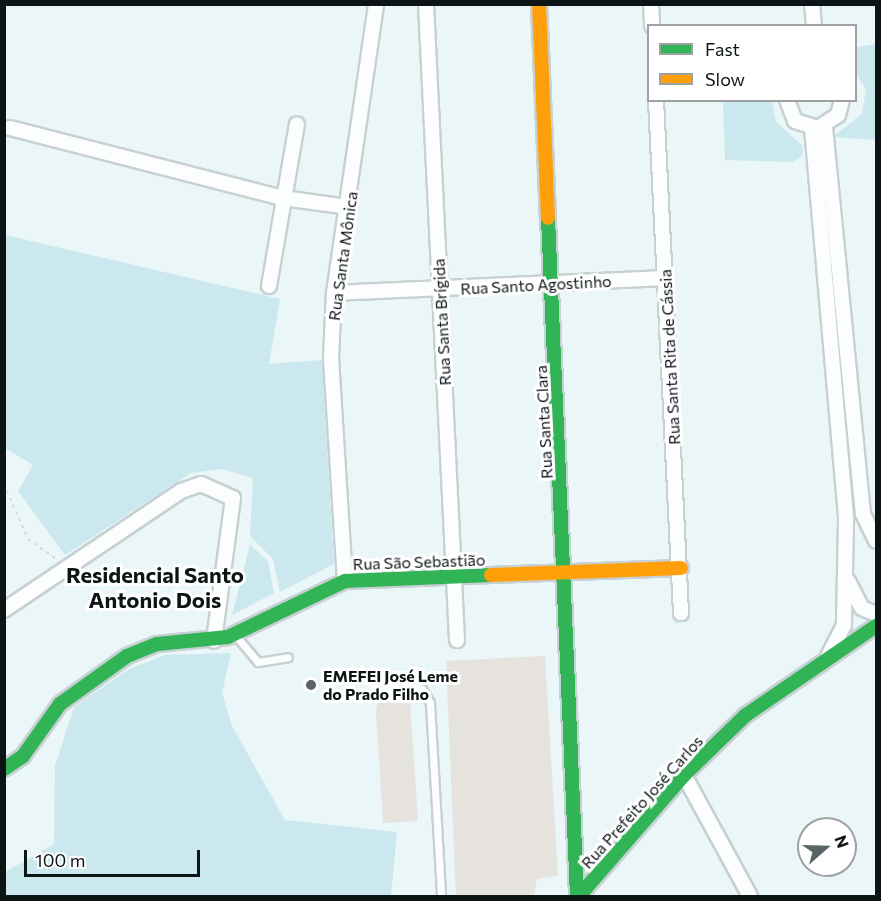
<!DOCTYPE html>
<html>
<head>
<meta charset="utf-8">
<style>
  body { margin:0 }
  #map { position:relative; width:881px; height:901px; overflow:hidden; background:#eaf6f8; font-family:Commissioner,sans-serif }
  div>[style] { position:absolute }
  .green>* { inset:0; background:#cbe8ee }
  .building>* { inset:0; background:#e6e3de }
  .path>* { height:2px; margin-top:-1px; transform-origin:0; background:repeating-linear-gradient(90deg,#d6d9da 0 3px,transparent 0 7.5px) }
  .roads { filter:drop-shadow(2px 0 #c7d0d2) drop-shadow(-2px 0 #c7d0d2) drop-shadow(0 2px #c7d0d2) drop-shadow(0 -2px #c7d0d2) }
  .lane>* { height:7px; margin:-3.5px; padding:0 3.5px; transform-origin:3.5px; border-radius:3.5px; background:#fcfefe }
  .street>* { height:14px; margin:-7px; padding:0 7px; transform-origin:7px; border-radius:7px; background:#fcfefe }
  .fast>* { height:14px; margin:-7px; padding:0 7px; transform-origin:7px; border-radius:7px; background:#30b455 }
  .slow>* { height:14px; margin:-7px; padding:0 7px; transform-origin:7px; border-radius:7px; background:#ff9f0a }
  .dots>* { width:16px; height:16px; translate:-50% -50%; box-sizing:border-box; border:3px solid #fff; border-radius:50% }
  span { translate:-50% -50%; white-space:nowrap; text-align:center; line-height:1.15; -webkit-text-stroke:6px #fff; paint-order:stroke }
  .street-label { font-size:16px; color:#0d1416 }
  .poi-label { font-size:16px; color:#0d1416; font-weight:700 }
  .left { translate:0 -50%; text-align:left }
  .district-label { font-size:22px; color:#0d1416; font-weight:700 }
  .frame { position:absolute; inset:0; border:6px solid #0d1416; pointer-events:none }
  .legend { position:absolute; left:647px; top:24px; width:210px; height:78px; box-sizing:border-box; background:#fff; border:2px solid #9ea1a2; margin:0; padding:8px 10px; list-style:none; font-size:18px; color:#0d1416 }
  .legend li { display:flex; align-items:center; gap:12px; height:30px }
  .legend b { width:30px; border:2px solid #9ea1a2 }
  .north { position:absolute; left:797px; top:817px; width:60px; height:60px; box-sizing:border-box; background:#fff; border:2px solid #9ea1a2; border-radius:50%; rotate:70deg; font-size:16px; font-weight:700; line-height:24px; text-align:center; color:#0d1416 }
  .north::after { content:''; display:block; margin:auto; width:21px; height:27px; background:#5a6365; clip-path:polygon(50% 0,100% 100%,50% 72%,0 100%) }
  .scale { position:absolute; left:24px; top:850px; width:176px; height:27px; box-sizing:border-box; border:3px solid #0d1416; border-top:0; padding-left:8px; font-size:18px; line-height:21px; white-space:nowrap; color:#0d1416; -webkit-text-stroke:4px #fff; paint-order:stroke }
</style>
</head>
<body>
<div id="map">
  <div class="green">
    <div style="clip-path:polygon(876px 44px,876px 140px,833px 137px,862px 114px,866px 89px,856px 74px,856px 47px)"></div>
    <div style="clip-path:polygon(723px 101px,772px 101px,776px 122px,802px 145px,803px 155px,793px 162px,725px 160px)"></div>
    <div style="clip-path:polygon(5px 235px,280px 299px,269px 364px,322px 360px,334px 564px,280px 592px,273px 559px,250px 536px,253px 478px,222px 469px,191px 473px,65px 555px,18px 491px,33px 465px,5px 448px)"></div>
    <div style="clip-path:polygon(250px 545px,268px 561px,274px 593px,232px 615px)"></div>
    <div style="clip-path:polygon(231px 653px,222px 693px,232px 726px,285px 820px,397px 832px,391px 896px,5px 896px,5px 872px,54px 844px,55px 766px,74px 707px,129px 669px,165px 655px)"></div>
  </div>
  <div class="building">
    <div style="clip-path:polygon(545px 656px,558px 876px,537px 879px,534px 897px,456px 897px,446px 661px)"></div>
    <div style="clip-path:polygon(410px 700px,418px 821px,383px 823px,376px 712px,378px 702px)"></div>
  </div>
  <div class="path">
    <div style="left:4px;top:484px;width:60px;rotate:66.4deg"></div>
    <div style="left:28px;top:539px;width:35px;rotate:35deg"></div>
  </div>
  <div class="roads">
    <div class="lane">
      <div style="left:236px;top:636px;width:34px;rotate:50deg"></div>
      <div style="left:258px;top:662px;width:30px;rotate:-9deg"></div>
      <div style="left:380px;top:691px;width:28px;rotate:-19deg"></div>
      <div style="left:406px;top:682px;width:17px;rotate:24deg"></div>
      <div style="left:422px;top:689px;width:16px;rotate:60deg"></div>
      <div style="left:430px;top:703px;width:193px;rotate:86.7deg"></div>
    </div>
    <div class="street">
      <div style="left:426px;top:4px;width:637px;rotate:87.21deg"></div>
      <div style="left:651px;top:4px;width:22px;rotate:87deg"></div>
      <div style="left:812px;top:4px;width:22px;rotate:85deg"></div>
      <div style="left:656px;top:100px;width:514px;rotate:87.21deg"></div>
      <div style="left:787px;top:100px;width:22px;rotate:69deg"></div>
      <div style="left:795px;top:121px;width:24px;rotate:17deg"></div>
      <div style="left:818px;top:128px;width:24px;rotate:-33deg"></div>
      <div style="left:838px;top:115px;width:16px;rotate:-75deg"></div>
      <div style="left:825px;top:127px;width:389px;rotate:84.4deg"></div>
      <div style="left:863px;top:514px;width:30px;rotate:64deg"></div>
      <div style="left:10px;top:128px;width:282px;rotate:14.4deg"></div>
      <div style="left:283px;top:198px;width:67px;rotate:7.8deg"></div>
      <div style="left:812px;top:128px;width:393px;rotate:85deg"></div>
      <div style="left:846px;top:520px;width:105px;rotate:91.1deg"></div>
      <div style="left:844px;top:625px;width:35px;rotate:117deg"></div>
      <div style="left:269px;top:286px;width:164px;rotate:-80.2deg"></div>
      <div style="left:334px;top:293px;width:331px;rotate:-2.6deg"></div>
      <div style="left:345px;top:581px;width:223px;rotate:-93.6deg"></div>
      <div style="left:331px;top:358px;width:65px;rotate:-87.4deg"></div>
      <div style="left:334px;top:293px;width:292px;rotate:-81.7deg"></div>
      <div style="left:848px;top:581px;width:30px;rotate:63deg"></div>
      <div style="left:862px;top:608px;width:15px;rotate:23deg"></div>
      <div style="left:4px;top:610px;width:213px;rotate:-33.9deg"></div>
      <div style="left:181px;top:491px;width:21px;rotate:-19deg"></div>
      <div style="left:201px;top:484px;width:35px;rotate:24deg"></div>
      <div style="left:233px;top:498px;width:144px;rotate:97.6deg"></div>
      <div style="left:684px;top:775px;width:138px;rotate:61.4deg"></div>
    </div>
    <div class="fast">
      <div style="left:548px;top:218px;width:679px;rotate:87.55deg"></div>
      <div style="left:4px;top:769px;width:23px;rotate:-34deg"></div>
      <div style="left:23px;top:756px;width:64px;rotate:-54.6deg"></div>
      <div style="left:60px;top:704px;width:82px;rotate:-35.6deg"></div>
      <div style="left:127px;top:656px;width:32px;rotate:-22deg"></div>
      <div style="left:157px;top:644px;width:71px;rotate:-5.6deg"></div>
      <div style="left:228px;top:637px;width:130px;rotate:-25.6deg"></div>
      <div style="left:345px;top:581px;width:146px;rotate:-2.4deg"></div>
      <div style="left:579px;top:896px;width:160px;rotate:-49deg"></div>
      <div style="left:684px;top:775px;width:86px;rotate:-44.1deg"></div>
      <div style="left:746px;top:715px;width:158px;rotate:-34.4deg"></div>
    </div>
    <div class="slow">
      <div style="left:539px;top:4px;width:214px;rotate:87.6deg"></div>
      <div style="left:491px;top:575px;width:190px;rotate:-2.1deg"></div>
    </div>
  </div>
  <div class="dots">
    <div style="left:311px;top:685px;background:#5a6365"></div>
  </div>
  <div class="street-label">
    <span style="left:343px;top:256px;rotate:-82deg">Rua Santa Mônica</span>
    <span style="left:536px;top:285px;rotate:-3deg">Rua Santo Agostinho</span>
    <span style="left:442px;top:322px;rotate:-93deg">Rua Santa Brígida</span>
    <span style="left:670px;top:357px;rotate:-93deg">Rua Santa Rita de Cássia</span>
    <span style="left:544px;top:422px;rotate:-93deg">Rua Santa Clara</span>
    <span style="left:419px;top:562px;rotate:-2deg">Rua São Sebastião</span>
    <span style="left:642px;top:802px;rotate:-48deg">Rua Prefeito José Carlos</span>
  </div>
  <div class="poi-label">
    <span class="left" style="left:323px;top:685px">EMEFEI José Leme<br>do Prado Filho</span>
  </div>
  <div class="district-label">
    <span style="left:155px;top:587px">Residencial Santo<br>Antonio Dois</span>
  </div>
  <div class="frame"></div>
  <ul class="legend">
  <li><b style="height:8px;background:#30b455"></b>Fast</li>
  <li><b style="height:8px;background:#ff9f0a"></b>Slow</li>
  </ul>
  <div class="north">N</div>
  <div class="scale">100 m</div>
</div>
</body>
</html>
